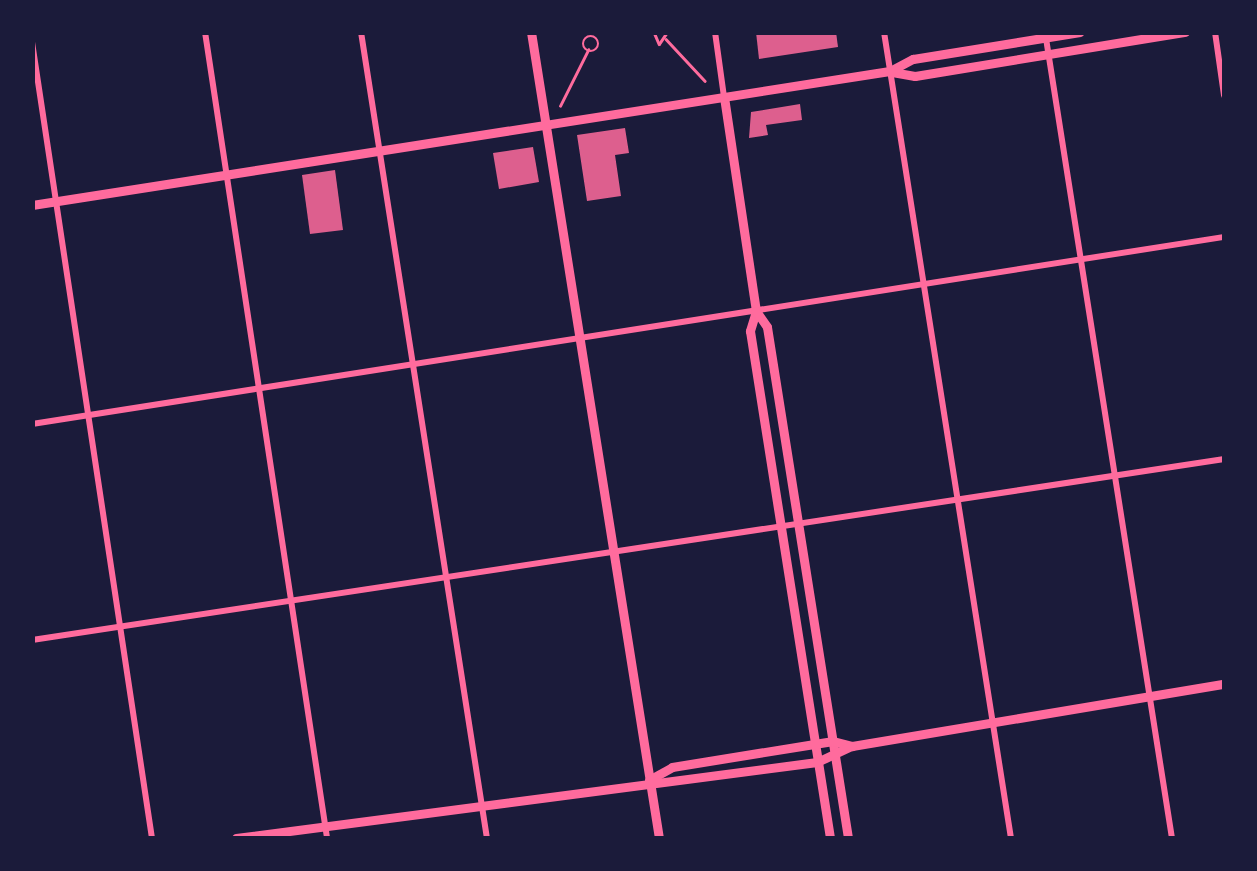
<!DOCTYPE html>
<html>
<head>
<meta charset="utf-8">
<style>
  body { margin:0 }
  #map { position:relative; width:1257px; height:871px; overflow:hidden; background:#1b1b3a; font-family:"Sofia Sans Condensed",sans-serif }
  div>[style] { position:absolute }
  .building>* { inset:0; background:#dd5f8e }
  .path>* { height:2.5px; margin:-1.25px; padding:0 1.25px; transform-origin:1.25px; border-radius:1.25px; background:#ff6b9d }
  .path>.ring { margin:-1.25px; padding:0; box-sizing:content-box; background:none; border:2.5px solid #ff6b9d; border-radius:50% }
  .minor>* { height:6px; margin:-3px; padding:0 3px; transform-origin:3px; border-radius:3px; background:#ff6b9d }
  .secondary>* { height:9px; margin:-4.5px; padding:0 4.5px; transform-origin:4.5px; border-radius:4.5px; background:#ff6b9d }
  span { translate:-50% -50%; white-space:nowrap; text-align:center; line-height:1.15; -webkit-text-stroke:8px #1b1b3a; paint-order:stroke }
  .frame { position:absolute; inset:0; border:35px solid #1b1b3a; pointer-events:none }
</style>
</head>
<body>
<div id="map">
  <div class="building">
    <div style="clip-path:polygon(756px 32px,836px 32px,838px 47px,759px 59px)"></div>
    <div style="clip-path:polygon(800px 104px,802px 120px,766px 125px,768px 135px,749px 138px,751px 112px)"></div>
    <div style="clip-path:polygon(625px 128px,629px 153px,615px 155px,621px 196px,587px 201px,577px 135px)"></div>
    <div style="clip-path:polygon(533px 147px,539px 182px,499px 189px,493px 153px)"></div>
    <div style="clip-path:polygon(335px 170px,343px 230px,310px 234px,302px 175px)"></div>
  </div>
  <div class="path">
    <div style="left:654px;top:32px;width:13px;rotate:67deg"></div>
    <div style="left:659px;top:44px;width:14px;rotate:-56deg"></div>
    <div class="ring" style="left:583px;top:36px;width:13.5px;height:13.5px"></div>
    <div style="left:666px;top:39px;width:57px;rotate:47.1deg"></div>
    <div style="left:560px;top:106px;width:63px;rotate:-63.4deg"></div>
  </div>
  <div class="minor">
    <div style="left:205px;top:32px;width:815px;rotate:81.39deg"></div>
    <div style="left:361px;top:32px;width:816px;rotate:81.12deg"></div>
    <div style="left:715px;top:32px;width:66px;rotate:82.1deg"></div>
    <div style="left:884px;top:32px;width:816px;rotate:81.05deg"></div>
    <div style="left:1045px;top:32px;width:816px;rotate:81.05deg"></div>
    <div style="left:1215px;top:32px;width:64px;rotate:81.9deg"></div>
    <div style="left:32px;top:42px;width:805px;rotate:81.43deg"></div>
    <div style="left:32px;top:424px;width:1207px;rotate:-8.92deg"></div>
    <div style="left:32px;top:640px;width:1206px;rotate:-8.63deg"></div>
  </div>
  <div class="secondary">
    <div style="left:531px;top:32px;width:816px;rotate:80.98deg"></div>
    <div style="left:892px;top:72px;width:23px;rotate:10deg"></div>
    <div style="left:915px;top:76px;width:274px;rotate:-9.3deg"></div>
    <div style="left:724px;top:97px;width:216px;rotate:81.5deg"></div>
    <div style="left:756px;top:311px;width:21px;rotate:107deg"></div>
    <div style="left:750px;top:331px;width:513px;rotate:81.03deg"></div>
    <div style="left:32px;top:205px;width:868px;rotate:-8.88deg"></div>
    <div style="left:890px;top:71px;width:26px;rotate:-28deg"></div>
    <div style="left:913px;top:59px;width:169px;rotate:-9.2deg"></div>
    <div style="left:756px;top:311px;width:19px;rotate:55deg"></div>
    <div style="left:767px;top:327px;width:517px;rotate:80.99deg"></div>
    <div style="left:649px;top:780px;width:26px;rotate:-29deg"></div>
    <div style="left:672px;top:767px;width:163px;rotate:-9.2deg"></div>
    <div style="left:833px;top:741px;width:20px;rotate:15deg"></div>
    <div style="left:852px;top:746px;width:377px;rotate:-9.5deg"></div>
    <div style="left:236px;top:838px;width:586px;rotate:-7.45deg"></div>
    <div style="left:817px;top:762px;width:38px;rotate:-25deg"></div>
  </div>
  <div class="frame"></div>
</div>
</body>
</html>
